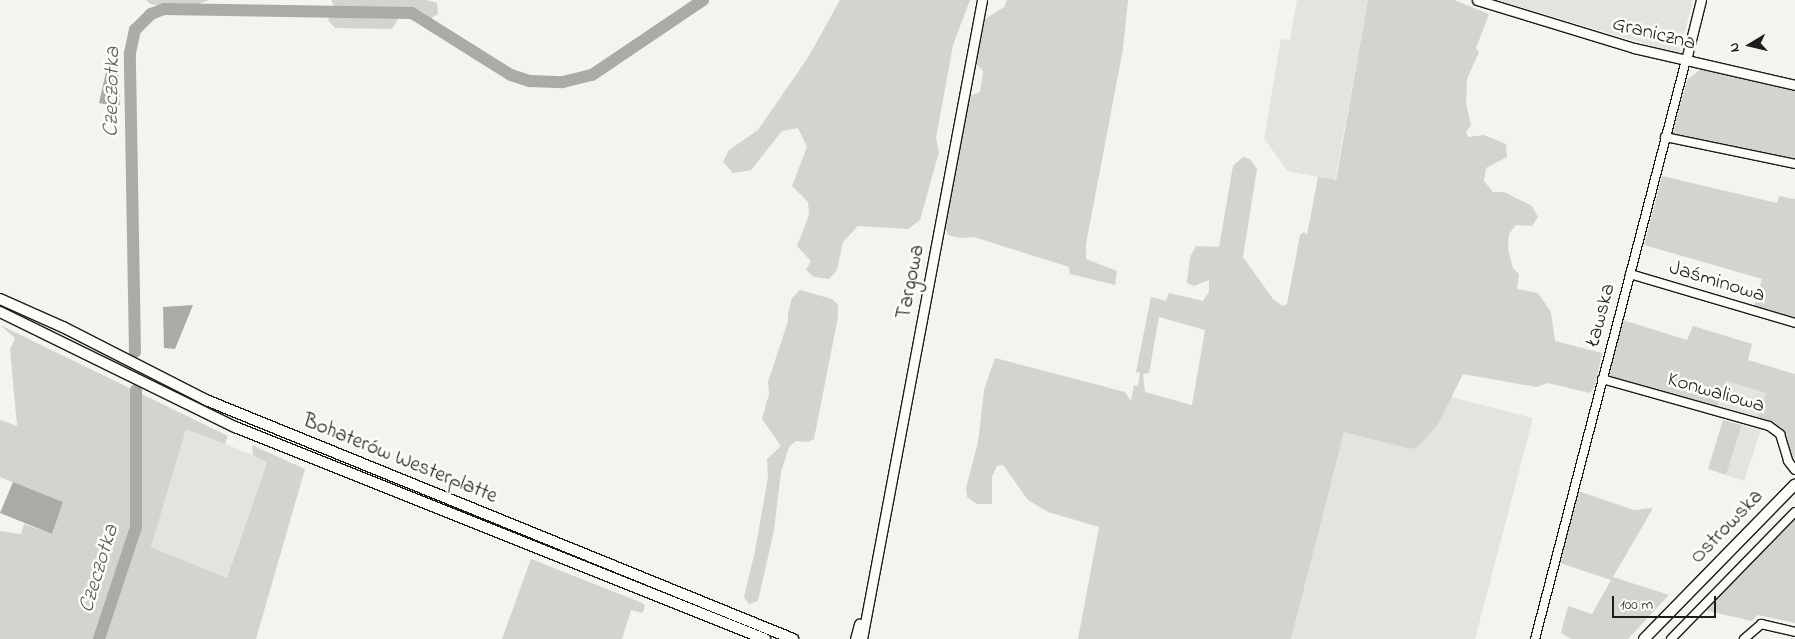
<!DOCTYPE html>
<html>
<head>
<meta charset="utf-8">
<style>
  body { margin:0 }
  #map { position:relative; width:1795px; height:639px; overflow:hidden; background:#f4f3ee; font-family:"Indie Flower",sans-serif }
  div>[style] { position:absolute }
  .built>* { inset:0; background:#e4e3de }
  .green>* { inset:0; background:#d4d3cf }
  .water>* { inset:0; background:#abaaa6 }
  .river>* { height:12px; margin:-6px; padding:0 6px; transform-origin:6px; border-radius:6px; background:#abaaa6 }
  .roads { filter:drop-shadow(1px 0 #1c1c1c) drop-shadow(-1px 0 #1c1c1c) drop-shadow(0 1px #1c1c1c) drop-shadow(0 -1px #1c1c1c) }
  .minor>* { height:8px; margin:-4px; padding:0 4px; transform-origin:4px; border-radius:4px; background:#fdfcf7 }
  .tertiary>* { height:9px; margin:-4.5px; padding:0 4.5px; transform-origin:4.5px; border-radius:4.5px; background:#fdfcf7 }
  .secondary>* { height:10px; margin:-5px; padding:0 5px; transform-origin:5px; border-radius:5px; background:#fdfcf7 }
  span { translate:-50% -50%; white-space:nowrap; text-align:center; line-height:1.15; -webkit-text-stroke:5px #fdfcf7; paint-order:stroke }
  .street-label { font-size:21px; color:#1c1c1c }
  .water-label { font-size:22px; color:#5c5c5a; font-style:italic }
  .north { position:absolute; left:1725px; top:20px; width:50px; height:50px; -webkit-text-stroke:4px #fdfcf7; paint-order:stroke; rotate:261deg; font-size:14px; font-weight:700; line-height:20px; text-align:center; color:#1c1c1c }
  .north::after { content:''; display:block; margin:auto; width:18px; height:22px; background:#1c1c1c; clip-path:polygon(50% 0,100% 100%,50% 72%,0 100%) }
  .scale { position:absolute; left:1612px; top:596px; width:104px; height:22px; box-sizing:border-box; border:2px solid #1c1c1c; border-top:0; padding-left:6px; font-size:15px; line-height:18px; white-space:nowrap; color:#1c1c1c; -webkit-text-stroke:4px #fdfcf7; paint-order:stroke }
</style>
</head>
<body>
<div id="map">
  <div class="built">
    <div style="clip-path:polygon(1297px 0,1368px 0,1335px 180px,1287px 171px,1264px 138px,1281px 39px,1290px 40px)"></div>
    <div style="clip-path:polygon(1497px 0,1693px 0,1679px 54px)"></div>
    <div style="clip-path:polygon(1358px 373px,1533px 418px,1475px 639px,1291px 639px)"></div>
    <div style="clip-path:polygon(1726px 381px,1766px 393px,1757px 419px,1718px 407px)"></div>
    <div style="clip-path:polygon(1742px 425px,1761px 430px,1744px 481px,1726px 475px)"></div>
    <div style="clip-path:polygon(186px 428px,267px 461px,227px 578px,151px 547px)"></div>
  </div>
  <div class="green">
    <div style="clip-path:polygon(146px 0,209px 0,196px 5px,165px 6px,150px 4px)"></div>
    <div style="clip-path:polygon(331px 0,426px 0,437px 3px,438px 14px,430px 19px,423px 12px,404px 10px,392px 29px,335px 28px,328px 20px,335px 7px)"></div>
    <div style="clip-path:polygon(840px 0,970px 0,953px 45px,936px 138px,939px 152px,920px 220px,908px 229px,858px 226px,843px 242px,837px 270px,829px 279px,814px 277px,806px 270px,811px 261px,797px 246px,809px 215px,808px 202px,792px 186px,807px 147px,798px 128px,782px 131px,751px 170px,733px 173px,723px 162px,729px 150px,758px 130px,809px 56px)"></div>
    <div style="clip-path:polygon(1007px 0,1128px 0,1123px 49px,1086px 244px,1086px 259px,1117px 271px,1115px 285px,1070px 274px,1069px 267px,974px 237px,960px 238px,948px 235px,944px 224px,968px 97px,980px 92px,983px 71px,975px 63px,985px 19px,1004px 7px)"></div>
    <div style="clip-path:polygon(evenodd,1368px 0,1454px 0,1489px 14px,1476px 48px,1479px 52px,1467px 79px,1466px 103px,1471px 126px,1466px 131px,1468px 137px,1484px 135px,1506px 144px,1507px 157px,1486px 168px,1484px 181px,1493px 192px,1504px 192px,1532px 206px,1538px 217px,1532px 226px,1516px 225px,1509px 234px,1508px 249px,1513px 268px,1519px 274px,1517px 289px,1538px 293px,1551px 312px,1555px 341px,1602px 353px,1595px 386px,1590px 393px,1548px 383px,1536px 387px,1463px 374px,1438px 424px,1419px 446px,1411px 449px,1344px 432px,1291px 639px,1078px 639px,1099px 527px,1048px 512px,1028px 500px,1003px 465px,997px 466px,992px 477px,992px 504px,977px 504px,967px 497px,966px 488px,978px 442px,984px 390px,995px 358px,1125px 392px,1131px 401px,1134px 385px,1138px 386px,1140px 373px,1136px 372px,1151px 297px,1166px 301px,1169px 293px,1203px 301px,1209px 292px,1209px 280px,1194px 286px,1187px 283px,1190px 257px,1196px 246px,1219px 247px,1233px 166px,1243px 157px,1250px 159px,1257px 169px,1243px 257px,1273px 299px,1283px 306px,1287px 304px,1300px 235px,1304px 232px,1307px 235px,1318px 177px,1336px 180px,1368px 0,1159px 317px,1205px 330px,1192px 405px,1145px 392px,1143px 374px,1149px 373px,1159px 317px)"></div>
    <div style="clip-path:polygon(1702px 68px,1795px 89px,1795px 162px,1672px 135px,1687px 80px)"></div>
    <div style="clip-path:polygon(1662px 176px,1777px 203px,1779px 196px,1795px 199px,1795px 320px,1754px 307px,1762px 279px,1644px 245px)"></div>
    <div style="clip-path:polygon(800px 290px,832px 299px,838px 305px,838px 317px,814px 439px,808px 442px,796px 441px,789px 447px,781px 472px,774px 530px,758px 601px,749px 604px,744px 597px,755px 551px,768px 477px,767px 459px,781px 446px,762px 419px,769px 394px,768px 382px,788px 321px,788px 313px,792px 298px)"></div>
    <div style="clip-path:polygon(1623px 320px,1687px 340px,1693px 326px,1752px 344px,1748px 360px,1795px 374px,1795px 459px,1790px 458px,1781px 427px,1757px 419px,1766px 393px,1726px 381px,1716px 411px,1613px 382px,1614px 378px,1608px 376px)"></div>
    <div style="clip-path:polygon(0 325px,228px 436px,225px 444px,186px 429px,151px 547px,227px 578px,267px 462px,253px 456px,252px 445px,305px 469px,256px 639px,0 639px,0 531px,21px 534px,24px 524px,52px 534px,63px 502px,0 477px,0 420px,17px 426px,10px 349px,15px 338px)"></div>
    <div style="clip-path:polygon(1723px 420px,1742px 425px,1726px 475px,1708px 469px)"></div>
    <div style="clip-path:polygon(1578px 491px,1634px 510px,1653px 508px,1613px 577px,1669px 595px,1628px 639px,1571px 639px,1561px 633px,1568px 606px,1592px 614px,1611px 580px,1560px 563px)"></div>
    <div style="clip-path:polygon(1795px 519px,1795px 623px,1758px 615px,1751px 621px,1705px 610px)"></div>
    <div style="clip-path:polygon(531px 559px,640px 602px,645px 605px,644px 609px,642px 613px,631px 610px,622px 639px,502px 639px)"></div>
  </div>
  <div class="water">
    <div style="clip-path:polygon(117px 49px,120px 104px,118px 107px,99px 103px,110px 54px)"></div>
    <div style="clip-path:polygon(193px 305px,175px 349px,164px 348px,163px 307px)"></div>
    <div style="clip-path:polygon(13px 482px,63px 502px,52px 534px,0 513px)"></div>
  </div>
  <div class="river">
    <div style="left:135px;top:352px;width:299px;rotate:-91deg"></div>
    <div style="left:130px;top:53px;width:24px;rotate:-78deg"></div>
    <div style="left:135px;top:30px;width:23px;rotate:-45deg"></div>
    <div style="left:151px;top:14px;width:14px;rotate:-21deg"></div>
    <div style="left:164px;top:9px;width:248px;rotate:0.9deg"></div>
    <div style="left:412px;top:13px;width:117px;rotate:32.1deg"></div>
    <div style="left:511px;top:75px;width:20px;rotate:18deg"></div>
    <div style="left:530px;top:81px;width:33px;rotate:2deg"></div>
    <div style="left:563px;top:82px;width:30px;rotate:-14deg"></div>
    <div style="left:592px;top:75px;width:134px;rotate:-34deg"></div>
    <div style="left:99px;top:639px;width:118px;rotate:-71.7deg"></div>
    <div style="left:136px;top:527px;width:137px;rotate:-90deg"></div>
  </div>
  <div class="roads">
    <div class="minor">
      <div style="left:1665px;top:137px;width:133px;rotate:11.7deg"></div>
      <div style="left:1630px;top:274px;width:172px;rotate:16.5deg"></div>
      <div style="left:1602px;top:379px;width:173px;rotate:15.7deg"></div>
      <div style="left:1769px;top:426px;width:14px;rotate:36deg"></div>
      <div style="left:1780px;top:434px;width:28px;rotate:73deg"></div>
      <div style="left:1788px;top:461px;width:11px;rotate:52deg"></div>
      <div style="left:1535px;top:639px;width:598px;rotate:-75.38deg"></div>
      <div style="left:1671px;top:639px;width:177px;rotate:-45.7deg"></div>
      <div style="left:1744px;top:639px;width:23px;rotate:-41deg"></div>
      <div style="left:1761px;top:624px;width:35px;rotate:13deg"></div>
    </div>
    <div class="tertiary">
      <div style="left:1477px;top:0;width:164px;rotate:17deg"></div>
      <div style="left:1634px;top:48px;width:165px;rotate:12.9deg"></div>
      <div style="left:1686px;top:60px;width:62px;rotate:-76deg"></div>
      <div style="left:855px;top:639px;width:16px;rotate:-75deg"></div>
      <div style="left:862px;top:639px;width:650px;rotate:-79.36deg"></div>
    </div>
    <div class="secondary">
      <div style="left:0;top:299px;width:69px;rotate:24deg"></div>
      <div style="left:63px;top:327px;width:161px;rotate:27deg"></div>
      <div style="left:206px;top:400px;width:634px;rotate:22.15deg"></div>
      <div style="left:0;top:312px;width:262px;rotate:26.1deg"></div>
      <div style="left:235px;top:427px;width:571px;rotate:21.8deg"></div>
      <div style="left:1644px;top:639px;width:216px;rotate:-45.7deg"></div>
    </div>
  </div>
  <div class="street-label">
    <span style="left:1654px;top:34px;rotate:14deg">Graniczna</span>
    <span style="left:911px;top:282px;rotate:-79deg">Targowa</span>
    <span style="left:1717px;top:282px;rotate:17deg">Jaśminowa</span>
    <span style="left:1601px;top:315px;rotate:-75deg">Ławska</span>
    <span style="left:1716px;top:393px;rotate:16deg">Konwaliowa</span>
    <span style="left:400px;top:459px;rotate:22deg">Bohaterów Westerplatte</span>
    <span style="left:1727px;top:527px;rotate:-46deg">Ostrowska</span>
  </div>
  <div class="water-label">
    <span style="left:113px;top:92px;rotate:-89deg">Czeczotka</span>
    <span style="left:100px;top:569px;rotate:-73deg">Czeczotka</span>
  </div>
  <div class="north">N</div>
  <div class="scale">100 m</div>
</div>
</body>
</html>
